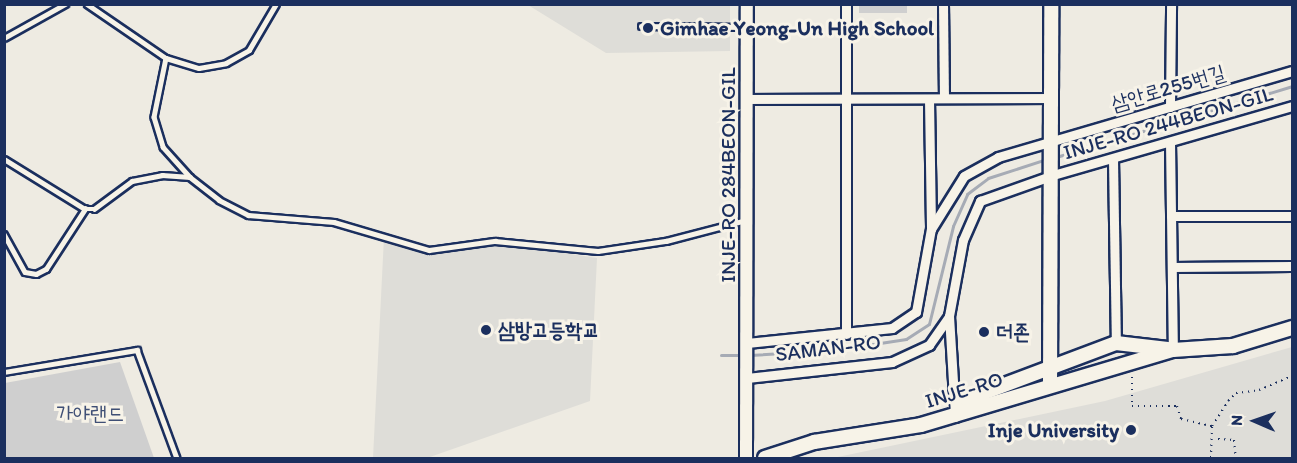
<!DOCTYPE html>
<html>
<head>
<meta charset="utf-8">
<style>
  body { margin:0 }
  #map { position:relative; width:1297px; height:463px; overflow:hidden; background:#eeebe2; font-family:Itim,"Poor Story",sans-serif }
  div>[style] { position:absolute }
  .built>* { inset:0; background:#deddd8 }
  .green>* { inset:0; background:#cfcfcf }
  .stream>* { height:3px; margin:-1.5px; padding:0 1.5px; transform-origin:1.5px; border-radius:1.5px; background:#a6abb5 }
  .path>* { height:2px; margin-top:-1px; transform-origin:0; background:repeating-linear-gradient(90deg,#1b2f5e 0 1.5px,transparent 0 6px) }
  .roads { filter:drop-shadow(2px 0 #1b2f5e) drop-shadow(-2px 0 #1b2f5e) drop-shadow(0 2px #1b2f5e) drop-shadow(0 -2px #1b2f5e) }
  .service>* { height:4.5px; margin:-2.25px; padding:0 2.25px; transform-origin:2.25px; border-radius:2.25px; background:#f7f3e8 }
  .minor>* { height:9px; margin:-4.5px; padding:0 4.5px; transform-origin:4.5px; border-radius:4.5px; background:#f7f3e8 }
  .tertiary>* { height:12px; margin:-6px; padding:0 6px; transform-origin:6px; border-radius:6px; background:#f7f3e8 }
  .secondary>* { height:14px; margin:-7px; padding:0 7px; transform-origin:7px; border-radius:7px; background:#f7f3e8 }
  .dots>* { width:16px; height:16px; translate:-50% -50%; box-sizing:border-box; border:3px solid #f7f3e8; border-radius:50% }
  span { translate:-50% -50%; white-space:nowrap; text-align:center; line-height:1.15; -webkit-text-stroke:6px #f7f3e8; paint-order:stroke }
  .poi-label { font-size:21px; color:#1b2f5e; font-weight:700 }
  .left { translate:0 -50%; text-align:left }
  .right { translate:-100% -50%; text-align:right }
  .street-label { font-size:21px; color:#1b2f5e }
  .park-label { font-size:21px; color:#3f4f75 }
  .frame { position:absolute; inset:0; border:6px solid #1b2f5e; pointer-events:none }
  .north { position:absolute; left:1225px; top:391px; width:60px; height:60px; -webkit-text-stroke:4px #f7f3e8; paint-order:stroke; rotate:272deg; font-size:16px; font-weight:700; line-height:24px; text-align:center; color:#1b2f5e }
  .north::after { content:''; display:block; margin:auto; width:21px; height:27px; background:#1b2f5e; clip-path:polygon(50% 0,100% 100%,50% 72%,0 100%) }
</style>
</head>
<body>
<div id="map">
  <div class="built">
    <div style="clip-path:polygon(528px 5px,730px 5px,730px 51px,606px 53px)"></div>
    <div style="clip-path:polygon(384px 237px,428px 252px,511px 245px,597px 258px,590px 401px,427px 458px,373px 458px)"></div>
    <div style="clip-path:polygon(1292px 347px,1292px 458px,833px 458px,1105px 401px)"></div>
  </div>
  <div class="green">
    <div style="clip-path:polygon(859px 5px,907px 5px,907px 13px,859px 13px)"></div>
    <div style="clip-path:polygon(120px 362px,154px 458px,5px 458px,5px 383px)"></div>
  </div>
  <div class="stream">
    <div style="left:1056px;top:157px;width:246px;rotate:-16.7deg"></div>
    <div style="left:721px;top:355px;width:23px"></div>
    <div style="left:750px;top:355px;width:84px;rotate:-3.4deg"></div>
    <div style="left:834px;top:350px;width:73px;rotate:-8.7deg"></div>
    <div style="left:906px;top:339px;width:27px;rotate:-33deg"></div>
    <div style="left:929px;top:324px;width:101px;rotate:-76.2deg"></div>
    <div style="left:953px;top:226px;width:35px;rotate:-66deg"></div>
    <div style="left:967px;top:194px;width:26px;rotate:-37deg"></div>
    <div style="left:988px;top:178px;width:62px;rotate:-17.9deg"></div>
  </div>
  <div class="path">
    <div style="left:1132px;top:377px;width:29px;rotate:90deg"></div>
    <div style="left:1132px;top:406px;width:45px"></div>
    <div style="left:1177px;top:406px;width:14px;rotate:73deg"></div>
    <div style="left:1181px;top:419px;width:32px;rotate:13deg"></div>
    <div style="left:1218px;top:439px;width:16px;rotate:4deg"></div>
    <div style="left:1234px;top:440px;width:18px;rotate:84deg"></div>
    <div style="left:1211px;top:458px;width:32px;rotate:-88deg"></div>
    <div style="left:1212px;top:426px;width:30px;rotate:-57deg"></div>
    <div style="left:1228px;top:401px;width:11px;rotate:-45deg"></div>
    <div style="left:1236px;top:393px;width:23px;rotate:-7deg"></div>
    <div style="left:1259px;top:390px;width:36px;rotate:-23deg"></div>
  </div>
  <div class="roads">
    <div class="service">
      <div style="left:87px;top:4px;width:96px;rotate:34.4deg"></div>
      <div style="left:166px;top:58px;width:60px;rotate:101.5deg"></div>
      <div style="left:154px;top:117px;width:31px;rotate:73deg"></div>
      <div style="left:163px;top:147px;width:40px;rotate:48deg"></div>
      <div style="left:190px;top:177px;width:37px;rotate:38deg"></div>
      <div style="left:219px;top:200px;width:33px;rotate:27deg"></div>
      <div style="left:248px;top:215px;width:86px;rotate:4.7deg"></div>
      <div style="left:334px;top:222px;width:99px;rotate:16.4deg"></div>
      <div style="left:429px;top:250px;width:67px;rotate:-7.8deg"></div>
      <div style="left:495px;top:241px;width:103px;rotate:5.5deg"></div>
      <div style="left:598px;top:251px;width:69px;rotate:-8.4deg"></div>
      <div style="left:666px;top:241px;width:83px;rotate:-14.7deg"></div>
      <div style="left:641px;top:26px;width:104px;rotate:0.6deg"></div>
      <div style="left:4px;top:38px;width:70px;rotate:-29.1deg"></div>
      <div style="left:166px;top:58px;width:34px;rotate:17deg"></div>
      <div style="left:199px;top:68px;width:27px;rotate:-10deg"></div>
      <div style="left:226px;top:63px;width:26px;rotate:-29deg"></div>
      <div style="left:249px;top:50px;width:53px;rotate:-59.6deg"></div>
      <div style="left:4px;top:159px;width:95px;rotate:31.7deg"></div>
      <div style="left:85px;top:209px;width:9px"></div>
      <div style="left:94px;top:209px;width:47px;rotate:-36.4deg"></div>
      <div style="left:132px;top:181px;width:31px;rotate:-11deg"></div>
      <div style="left:162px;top:175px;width:28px;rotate:4deg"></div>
      <div style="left:4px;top:234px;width:43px;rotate:61.1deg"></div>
      <div style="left:25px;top:272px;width:11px;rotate:10deg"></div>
      <div style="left:36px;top:274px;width:11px;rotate:-27deg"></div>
      <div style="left:46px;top:269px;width:72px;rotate:-57deg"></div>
      <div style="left:4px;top:372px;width:135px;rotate:-9.4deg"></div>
      <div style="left:137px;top:350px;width:115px;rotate:69.7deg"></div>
    </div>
    <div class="minor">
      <div style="left:846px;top:4px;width:330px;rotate:90deg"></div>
      <div style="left:943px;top:4px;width:94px;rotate:89.4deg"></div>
      <div style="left:747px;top:99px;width:305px;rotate:-0.2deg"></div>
      <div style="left:929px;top:99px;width:130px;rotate:89.1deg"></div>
      <div style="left:1170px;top:107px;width:103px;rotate:-89.4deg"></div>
      <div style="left:1170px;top:142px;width:208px;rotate:89.2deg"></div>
      <div style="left:1113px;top:159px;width:184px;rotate:89.1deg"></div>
      <div style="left:1171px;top:216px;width:121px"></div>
      <div style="left:1172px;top:267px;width:120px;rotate:-0.5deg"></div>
      <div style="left:949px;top:316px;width:99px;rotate:86.5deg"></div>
      <div style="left:747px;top:343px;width:146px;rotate:-5.9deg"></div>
      <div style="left:892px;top:328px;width:29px;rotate:-34deg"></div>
      <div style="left:916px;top:312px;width:84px;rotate:-79.8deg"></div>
      <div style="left:931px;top:229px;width:62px;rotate:-58.1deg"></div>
      <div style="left:964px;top:176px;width:39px;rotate:-29deg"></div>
      <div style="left:998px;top:157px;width:306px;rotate:-16.3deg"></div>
      <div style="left:747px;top:378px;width:146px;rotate:-6.3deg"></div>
      <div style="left:892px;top:362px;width:41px;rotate:-24.7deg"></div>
      <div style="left:929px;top:345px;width:35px;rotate:-55deg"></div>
      <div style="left:949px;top:316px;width:77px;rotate:-79.6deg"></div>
      <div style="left:963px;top:240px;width:43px;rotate:-66.4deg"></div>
      <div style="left:980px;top:201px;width:77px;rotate:-19.6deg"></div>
      <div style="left:1053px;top:175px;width:249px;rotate:-16.1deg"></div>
    </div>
    <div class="tertiary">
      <div style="left:746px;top:458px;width:454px;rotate:-89.9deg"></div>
    </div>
    <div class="secondary">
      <div style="left:1050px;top:385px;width:381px;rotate:-89.8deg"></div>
      <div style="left:955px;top:415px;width:20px;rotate:-53deg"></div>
      <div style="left:967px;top:399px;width:159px;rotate:-20.6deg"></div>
      <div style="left:1116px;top:343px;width:52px;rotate:6.6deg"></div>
      <div style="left:765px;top:458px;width:52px;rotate:-18.1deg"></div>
      <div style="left:814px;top:442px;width:108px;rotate:-9deg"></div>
      <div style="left:921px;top:425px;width:263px;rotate:-16.6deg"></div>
      <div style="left:1173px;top:350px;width:60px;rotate:-3.8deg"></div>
      <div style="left:1233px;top:346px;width:62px;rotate:-17deg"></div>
    </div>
  </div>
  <div class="dots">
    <div style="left:648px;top:28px;background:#1b2f5e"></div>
    <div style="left:486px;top:330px;background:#1b2f5e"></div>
    <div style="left:984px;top:332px;background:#1b2f5e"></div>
    <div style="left:1131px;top:430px;background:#1b2f5e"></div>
  </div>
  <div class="poi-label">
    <span class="left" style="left:660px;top:28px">Gimhae Yeong-Un High School</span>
    <span class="left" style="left:498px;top:330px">삼방고등학교</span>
    <span class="left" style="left:996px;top:332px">더존</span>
    <span class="right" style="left:1119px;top:430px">Inje University</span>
  </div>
  <div class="street-label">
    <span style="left:1168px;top:88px;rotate:-16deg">삼안로255번길</span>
    <span style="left:1168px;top:123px;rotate:-16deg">INJE-RO 244BEON-GIL</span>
    <span style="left:728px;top:175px;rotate:-90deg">INJE-RO 284BEON-GIL</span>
    <span style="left:828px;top:348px;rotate:-7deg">SAMAN-RO</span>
    <span style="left:964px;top:390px;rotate:-17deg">INJE-RO</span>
  </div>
  <div class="park-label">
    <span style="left:90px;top:413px">가야랜드</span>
  </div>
  <div class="frame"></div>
  <div class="north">N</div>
</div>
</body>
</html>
